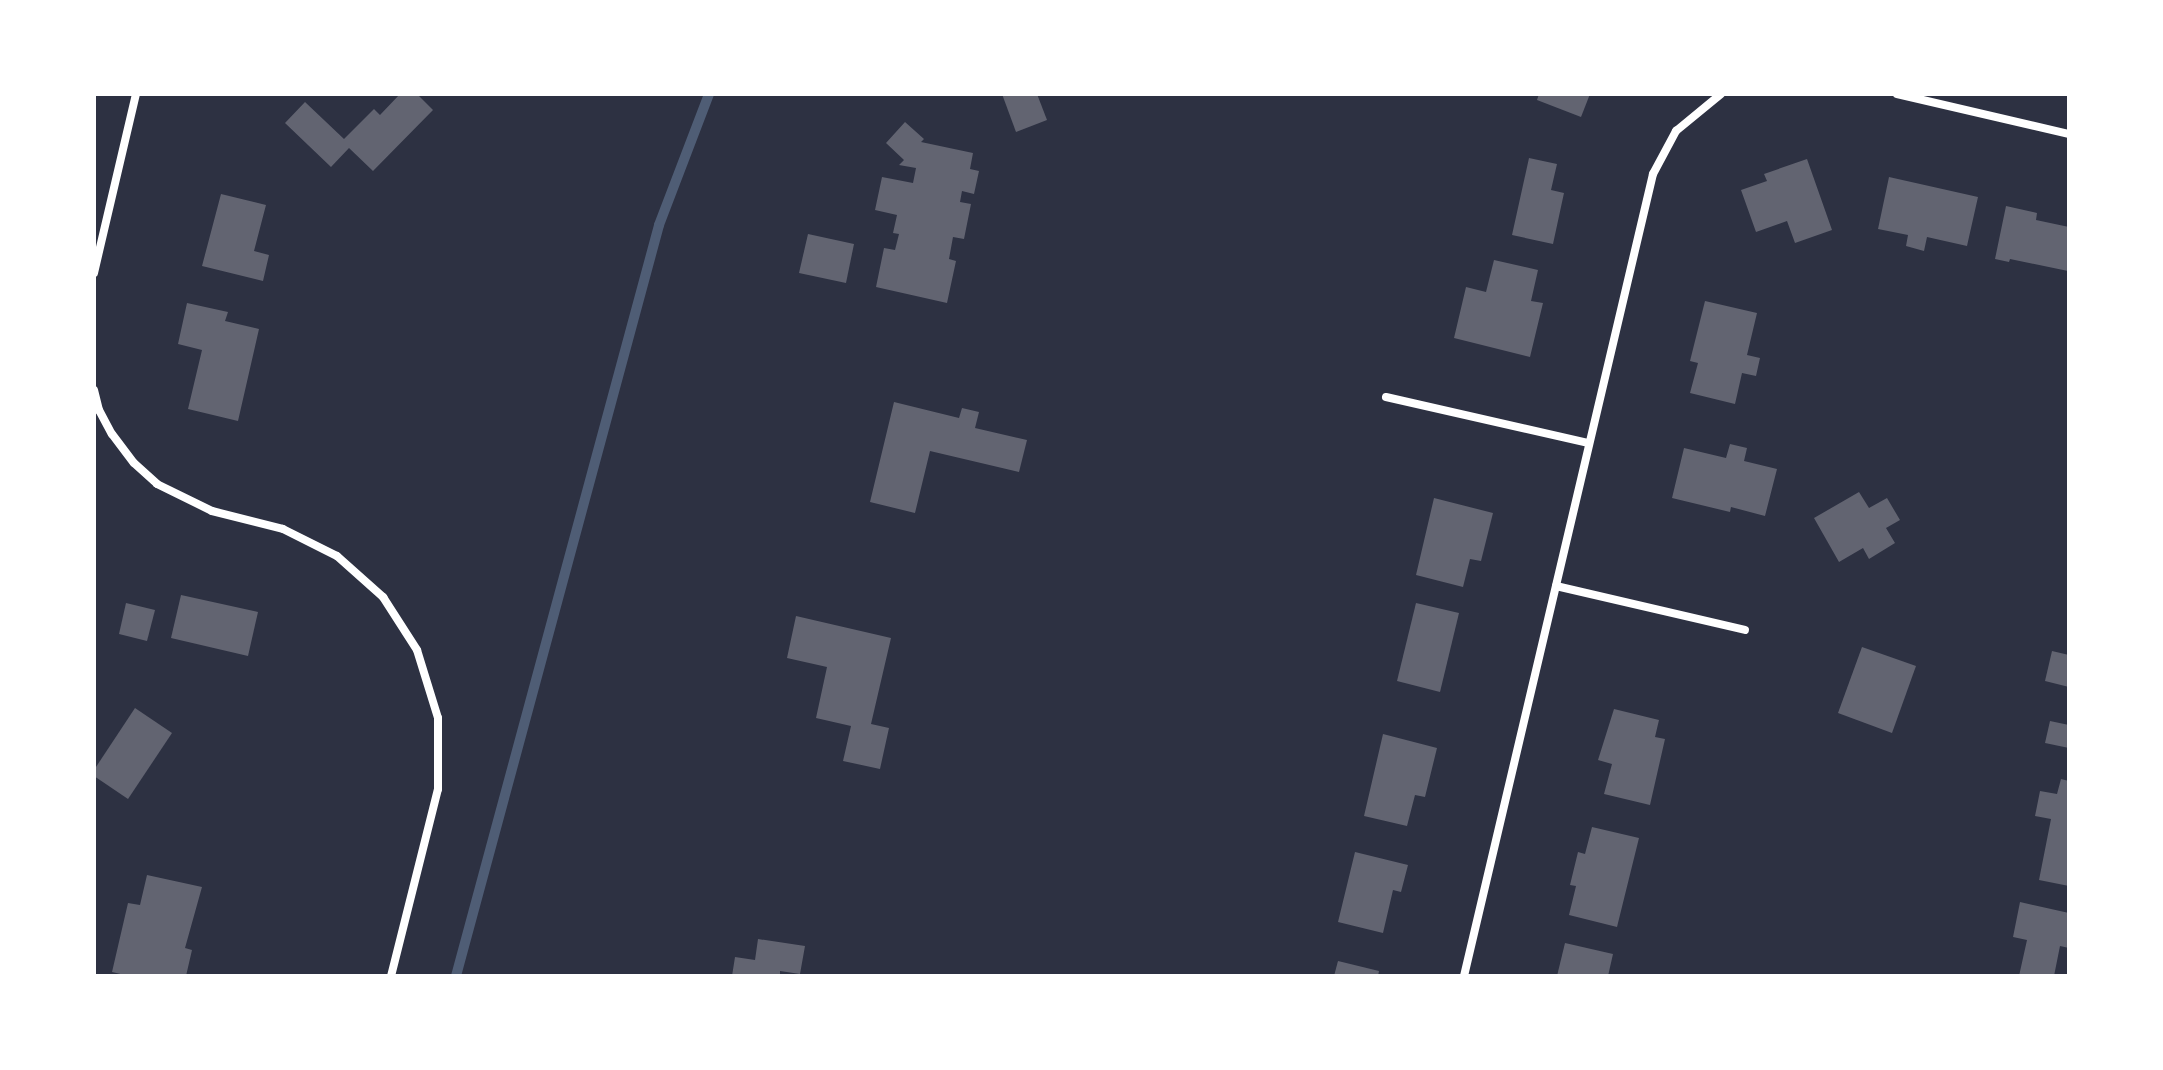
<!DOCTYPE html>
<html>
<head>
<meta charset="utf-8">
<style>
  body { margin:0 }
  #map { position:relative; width:2163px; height:1070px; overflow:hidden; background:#2d3142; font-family:"Varela Round",sans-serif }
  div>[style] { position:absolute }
  .stream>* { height:10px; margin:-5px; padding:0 5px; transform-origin:5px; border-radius:5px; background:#4f5d75 }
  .building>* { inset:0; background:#626471 }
  .minor>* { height:8px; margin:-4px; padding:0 4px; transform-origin:4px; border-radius:4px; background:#fff }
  span { translate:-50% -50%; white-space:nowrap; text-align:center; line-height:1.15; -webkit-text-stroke:6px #fff; paint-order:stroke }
  .frame { position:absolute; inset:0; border:96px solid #fff; pointer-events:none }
</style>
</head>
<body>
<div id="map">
  <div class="stream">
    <div style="left:456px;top:976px;width:778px;rotate:-74.87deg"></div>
    <div style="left:659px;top:225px;width:140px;rotate:-69.1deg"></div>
  </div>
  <div class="building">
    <div style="clip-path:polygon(400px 94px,417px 94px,433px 110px,373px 171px,349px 148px,331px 167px,285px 123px,305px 102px,344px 139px,374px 109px,380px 115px)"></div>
    <div style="clip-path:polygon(1002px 94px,1037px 94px,1047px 120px,1016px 132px)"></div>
    <div style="clip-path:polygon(1539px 94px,1590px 94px,1581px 117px,1537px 100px)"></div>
    <div style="clip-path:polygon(905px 122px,924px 139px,921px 142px,973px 153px,970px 169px,979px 171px,974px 194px,962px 191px,960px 202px,971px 204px,964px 239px,953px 237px,949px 259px,956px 261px,947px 303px,876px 287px,884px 248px,895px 250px,899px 234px,893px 233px,897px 215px,875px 210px,882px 177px,913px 183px,916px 168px,899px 165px,904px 160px,886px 143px)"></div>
    <div style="clip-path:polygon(1529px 158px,1557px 164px,1551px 190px,1564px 193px,1553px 244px,1512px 235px)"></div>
    <div style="clip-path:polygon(1807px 159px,1832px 230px,1795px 243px,1787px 221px,1756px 232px,1741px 190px,1767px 181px,1764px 174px)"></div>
    <div style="clip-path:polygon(1889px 177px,1978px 197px,1967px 246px,1927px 237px,1924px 251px,1906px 246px,1908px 235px,1878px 229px)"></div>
    <div style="clip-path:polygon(221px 194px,266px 205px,254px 251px,269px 255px,263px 281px,202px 266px)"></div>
    <div style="clip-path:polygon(2006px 206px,2037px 213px,2036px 220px,2069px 227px,2068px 271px,2010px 259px,2009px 262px,1995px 259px)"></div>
    <div style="clip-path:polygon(808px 234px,854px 244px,846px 283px,799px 273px)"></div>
    <div style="clip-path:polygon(1494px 260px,1538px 270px,1531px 301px,1543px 303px,1530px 357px,1454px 338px,1466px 287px,1486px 292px)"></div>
    <div style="clip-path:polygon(1705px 301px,1757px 313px,1747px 355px,1760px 358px,1756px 376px,1742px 373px,1735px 404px,1690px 393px,1698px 363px,1690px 361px)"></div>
    <div style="clip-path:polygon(187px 303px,228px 312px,225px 321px,259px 329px,238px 421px,188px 409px,202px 350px,178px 344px)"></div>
    <div style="clip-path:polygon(894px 402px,959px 418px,962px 408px,979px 412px,975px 428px,1027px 440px,1019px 472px,930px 451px,915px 513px,870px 502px)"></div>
    <div style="clip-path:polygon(1730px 444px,1747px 448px,1744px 461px,1777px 469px,1765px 516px,1731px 507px,1730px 512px,1672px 498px,1684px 448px,1726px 458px)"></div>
    <div style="clip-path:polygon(1859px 492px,1869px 508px,1887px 498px,1900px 520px,1886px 528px,1895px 543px,1869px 559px,1863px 548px,1839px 562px,1814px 518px)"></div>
    <div style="clip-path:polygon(1434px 498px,1493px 513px,1481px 561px,1470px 559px,1463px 587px,1416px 575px)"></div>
    <div style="clip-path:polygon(181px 595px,258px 612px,248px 656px,171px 638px)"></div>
    <div style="clip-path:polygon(126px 603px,155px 610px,147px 641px,119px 634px)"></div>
    <div style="clip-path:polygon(1416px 603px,1459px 613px,1440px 692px,1397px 681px)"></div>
    <div style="clip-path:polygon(796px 616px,891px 638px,871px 724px,889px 728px,880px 769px,843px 761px,851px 726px,816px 718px,827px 667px,787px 658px)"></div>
    <div style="clip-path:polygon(1862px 647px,1916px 666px,1892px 733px,1838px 713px)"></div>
    <div style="clip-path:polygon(2052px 651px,2069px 655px,2069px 687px,2045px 681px)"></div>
    <div style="clip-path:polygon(135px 708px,172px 733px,128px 799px,94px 776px,94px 770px)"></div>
    <div style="clip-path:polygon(1614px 709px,1659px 720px,1655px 737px,1665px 739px,1650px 805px,1604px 794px,1612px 764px,1598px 760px)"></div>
    <div style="clip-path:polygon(2050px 721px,2069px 725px,2069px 748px,2045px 743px)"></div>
    <div style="clip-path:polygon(1383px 734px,1437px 748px,1425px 797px,1415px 795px,1407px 826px,1364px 816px)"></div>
    <div style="clip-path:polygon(2061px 779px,2069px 781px,2069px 886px,2039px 880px,2051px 819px,2035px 816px,2040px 791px,2057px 794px)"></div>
    <div style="clip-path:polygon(1592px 827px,1639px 838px,1617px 927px,1569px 915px,1576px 886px,1570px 885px,1578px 852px,1585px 854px)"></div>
    <div style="clip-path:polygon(1355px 852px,1408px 865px,1401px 892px,1393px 890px,1383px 933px,1338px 922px)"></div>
    <div style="clip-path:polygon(147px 875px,202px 887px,185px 948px,192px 950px,186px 976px,129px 976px,112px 972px,128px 903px,140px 905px)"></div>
    <div style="clip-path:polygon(2020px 902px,2069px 913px,2069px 948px,2060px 946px,2054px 976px,2019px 976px,2027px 940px,2013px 937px)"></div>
    <div style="clip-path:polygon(758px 939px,805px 946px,800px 974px,780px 971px,780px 976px,732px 976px,735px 957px,755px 960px)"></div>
    <div style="clip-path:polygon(1565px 943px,1613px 954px,1608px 976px,1557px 976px)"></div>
    <div style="clip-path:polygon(1338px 961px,1379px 971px,1378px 976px,1334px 976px)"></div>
  </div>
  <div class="minor">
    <div style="left:1897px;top:94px;width:177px;rotate:13.1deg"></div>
    <div style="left:94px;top:273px;width:184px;rotate:-76.8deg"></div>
    <div style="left:94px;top:390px;width:21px;rotate:76deg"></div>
    <div style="left:99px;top:410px;width:27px;rotate:62deg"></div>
    <div style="left:112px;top:434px;width:36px;rotate:53deg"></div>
    <div style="left:134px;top:463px;width:31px;rotate:42deg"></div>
    <div style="left:157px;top:484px;width:61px;rotate:26.1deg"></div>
    <div style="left:212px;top:511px;width:73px;rotate:14.2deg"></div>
    <div style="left:283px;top:529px;width:60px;rotate:26.6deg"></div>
    <div style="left:337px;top:556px;width:62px;rotate:41.7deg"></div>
    <div style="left:383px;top:597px;width:63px;rotate:57.3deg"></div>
    <div style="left:417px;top:650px;width:71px;rotate:72.8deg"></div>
    <div style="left:438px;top:718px;width:71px;rotate:90deg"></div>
    <div style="left:438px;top:789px;width:193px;rotate:104.1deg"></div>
    <div style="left:1386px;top:397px;width:208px;rotate:12.8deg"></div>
    <div style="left:1556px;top:586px;width:194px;rotate:13.1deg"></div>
    <div style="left:1464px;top:976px;width:824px;rotate:-76.74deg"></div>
    <div style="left:1653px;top:174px;width:49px;rotate:-61.9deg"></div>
    <div style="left:1676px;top:131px;width:58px;rotate:-39.4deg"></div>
  </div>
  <div class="frame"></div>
</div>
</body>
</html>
